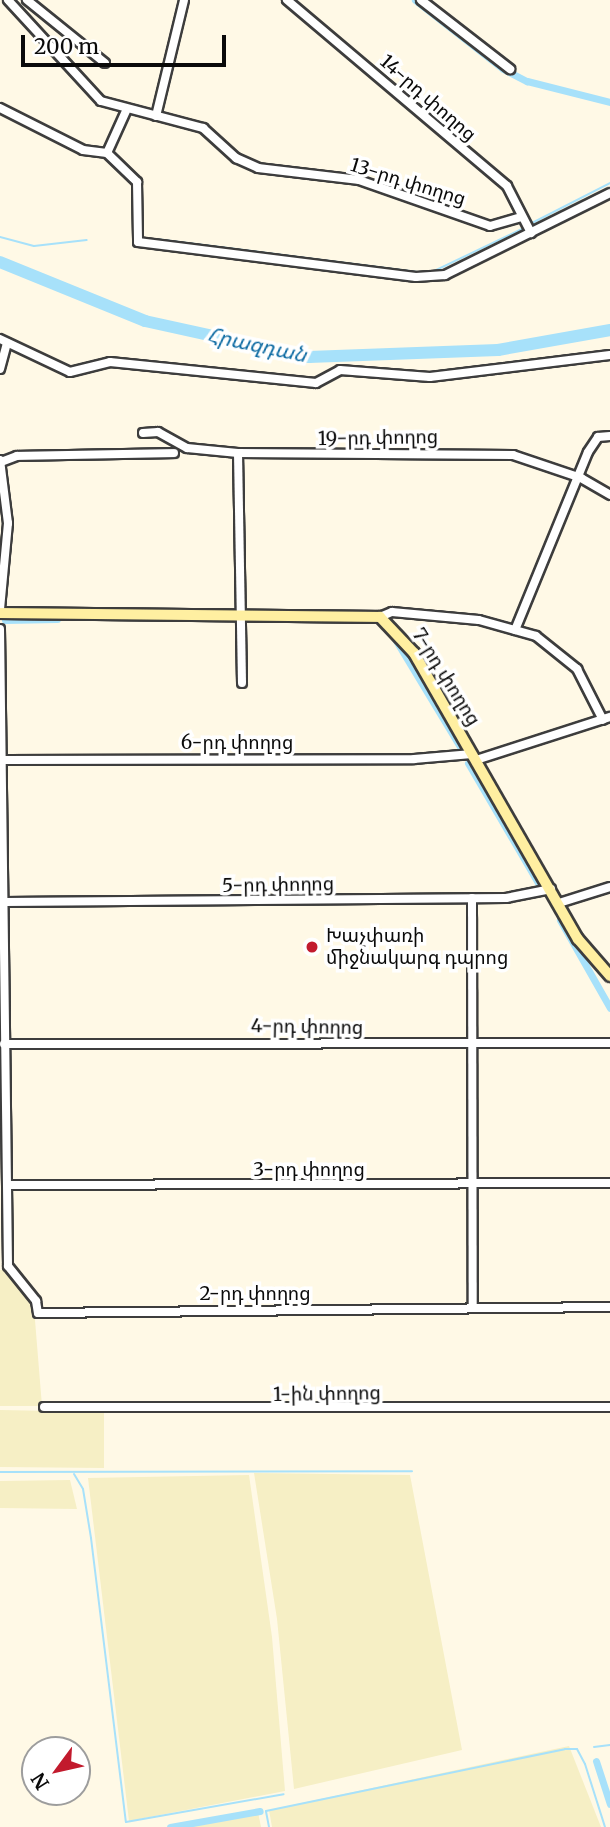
<!DOCTYPE html>
<html>
<head>
<meta charset="utf-8">
<style>
  body { margin:0 }
  #map { position:relative; width:610px; height:1827px; overflow:hidden; background:#fff9e6; font-family:Merriweather,"Noto Sans Armenian",serif }
  div>[style] { position:absolute }
  .farmland>* { inset:0; background:#f6efc5 }
  .stream>* { height:2px; margin:-1px; padding:0 1px; transform-origin:1px; border-radius:1px; background:#a7e1fa }
  .canal>* { height:7px; margin:-3.5px; padding:0 3.5px; transform-origin:3.5px; border-radius:3.5px; background:#a7e1fa }
  .river>* { height:12px; margin:-6px; padding:0 6px; transform-origin:6px; border-radius:6px; background:#a7e1fa }
  .roads { filter:drop-shadow(2px 0 #3d3d3d) drop-shadow(-2px 0 #3d3d3d) drop-shadow(0 2px #3d3d3d) drop-shadow(0 -2px #3d3d3d) }
  .minor>* { height:8px; margin:-4px; padding:0 4px; transform-origin:4px; border-radius:4px; background:#fff }
  .secondary>* { height:10px; margin:-5px; padding:0 5px; transform-origin:5px; border-radius:5px; background:#ffefa1 }
  .dots>* { width:19px; height:19px; translate:-50% -50%; box-sizing:border-box; border:4px solid #fff; border-radius:50% }
  span { translate:-50% -50%; white-space:nowrap; text-align:center; line-height:1.15; -webkit-text-stroke:7px #fff; paint-order:stroke }
  .street-label { font-size:19px; color:#0a0a0a }
  .poi-label { font-size:19px; color:#0a0a0a }
  .left { translate:0 -50%; text-align:left }
  .water-label { font-size:21px; color:#0c6aa2; font-style:italic }
  .north { position:absolute; left:21px; top:1736px; width:70px; height:70px; box-sizing:border-box; background:#fff; border:2px solid #9d9d9d; border-radius:50%; rotate:237deg; font-size:19px; font-weight:700; line-height:28px; text-align:center; color:#0a0a0a }
  .north::after { content:''; display:block; margin:auto; width:24px; height:32px; background:#c21a2d; clip-path:polygon(50% 0,100% 100%,50% 72%,0 100%) }
  .scale { position:absolute; left:21px; top:35px; width:205px; height:32px; box-sizing:border-box; border:4px solid #0a0a0a; border-top:0; padding-left:9px; font-size:21px; line-height:24px; white-space:nowrap; color:#0a0a0a; -webkit-text-stroke:5px #fff; paint-order:stroke }
</style>
</head>
<body>
<div id="map">
  <div class="farmland">
    <div style="clip-path:polygon(0 1270px,6px 1270px,34px 1308px,42px 1406px,0 1406px)"></div>
    <div style="clip-path:polygon(0 1410px,104px 1412px,104px 1468px,0 1467px)"></div>
    <div style="clip-path:polygon(254px 1473px,410px 1475px,462px 1750px,294px 1789px,277px 1619px)"></div>
    <div style="clip-path:polygon(249px 1475px,272px 1637px,285px 1791px,129px 1821px,88px 1478px)"></div>
    <div style="clip-path:polygon(70px 1480px,77px 1509px,0 1508px,0 1481px)"></div>
    <div style="clip-path:polygon(569px 1746px,601px 1827px,272px 1827px,269px 1810px)"></div>
    <div style="clip-path:polygon(258px 1812px,261px 1827px,190px 1827px)"></div>
  </div>
  <div class="stream">
    <div style="left:532px;top:223px;width:88px;rotate:-27.1deg"></div>
    <div style="left:0;top:237px;width:35px;rotate:15deg"></div>
    <div style="left:34px;top:246px;width:53px;rotate:-6.5deg"></div>
    <div style="left:156px;top:239px;width:272px;rotate:7.2deg"></div>
    <div style="left:432px;top:272px;width:102px;rotate:-25.6deg"></div>
    <div style="left:0;top:1472px;width:412px;rotate:-0.1deg"></div>
    <div style="left:74px;top:1474px;width:17px;rotate:59deg"></div>
    <div style="left:83px;top:1489px;width:50px;rotate:80.7deg"></div>
    <div style="left:91px;top:1538px;width:286px;rotate:83deg"></div>
    <div style="left:126px;top:1822px;width:160px;rotate:-10deg"></div>
    <div style="left:594px;top:1747px;width:16px;rotate:-7deg"></div>
    <div style="left:269px;top:1827px;width:16px;rotate:-101deg"></div>
    <div style="left:266px;top:1811px;width:305px;rotate:-11.7deg"></div>
    <div style="left:565px;top:1749px;width:12px"></div>
    <div style="left:577px;top:1749px;width:17px;rotate:62deg"></div>
    <div style="left:585px;top:1764px;width:66px;rotate:72.4deg"></div>
  </div>
  <div class="canal">
    <div style="left:415px;top:0;width:112px;rotate:38.1deg"></div>
    <div style="left:503px;top:69px;width:27px;rotate:27deg"></div>
    <div style="left:527px;top:81px;width:86px;rotate:14.2deg"></div>
    <div style="left:5px;top:620px;width:52px;rotate:-1.1deg"></div>
    <div style="left:395px;top:639px;width:130px;rotate:58.9deg"></div>
    <div style="left:468px;top:763px;width:139px;rotate:59.7deg"></div>
    <div style="left:560px;top:920px;width:101px;rotate:60.4deg"></div>
    <div style="left:596px;top:1761px;width:45px;rotate:72deg"></div>
    <div style="left:170px;top:1827px;width:91px;rotate:-10.1deg"></div>
  </div>
  <div class="river">
    <div style="left:0;top:262px;width:157px;rotate:22.1deg"></div>
    <div style="left:145px;top:321px;width:168px;rotate:12.4deg"></div>
    <div style="left:309px;top:357px;width:189px;rotate:-2.1deg"></div>
    <div style="left:498px;top:350px;width:114px;rotate:-10.1deg"></div>
  </div>
  <div class="roads">
    <div class="minor">
      <div style="left:8px;top:0;width:137px;rotate:47.4deg"></div>
      <div style="left:101px;top:101px;width:106px;rotate:14.8deg"></div>
      <div style="left:203px;top:128px;width:45px;rotate:42.3deg"></div>
      <div style="left:236px;top:158px;width:24px;rotate:24deg"></div>
      <div style="left:258px;top:168px;width:102px;rotate:6.8deg"></div>
      <div style="left:359px;top:180px;width:139px;rotate:19.3deg"></div>
      <div style="left:490px;top:226px;width:33px;rotate:-16deg"></div>
      <div style="left:27px;top:0;width:100px;rotate:38.9deg"></div>
      <div style="left:287px;top:0;width:288px;rotate:40.2deg"></div>
      <div style="left:507px;top:186px;width:53px;rotate:62.9deg"></div>
      <div style="left:421px;top:0;width:113px;rotate:37.8deg"></div>
      <div style="left:0;top:108px;width:93px;rotate:26.8deg"></div>
      <div style="left:83px;top:150px;width:24px;rotate:7deg"></div>
      <div style="left:126px;top:111px;width:46px;rotate:114.3deg"></div>
      <div style="left:107px;top:153px;width:42px;rotate:44deg"></div>
      <div style="left:137px;top:182px;width:60px;rotate:89deg"></div>
      <div style="left:138px;top:242px;width:280px;rotate:7.2deg"></div>
      <div style="left:416px;top:277px;width:29px;rotate:-4deg"></div>
      <div style="left:445px;top:275px;width:184px;rotate:-26.4deg"></div>
      <div style="left:156px;top:116px;width:119px;rotate:-76.4deg"></div>
      <div style="left:0;top:339px;width:77px;rotate:25.2deg"></div>
      <div style="left:70px;top:372px;width:41px;rotate:-14deg"></div>
      <div style="left:110px;top:362px;width:207px;rotate:5.8deg"></div>
      <div style="left:316px;top:383px;width:27px;rotate:-28deg"></div>
      <div style="left:340px;top:370px;width:90px;rotate:4.4deg"></div>
      <div style="left:430px;top:377px;width:181px;rotate:-7deg"></div>
      <div style="left:0;top:369px;width:27px;rotate:-75deg"></div>
      <div style="left:143px;top:433px;width:15px;rotate:-4deg"></div>
      <div style="left:158px;top:432px;width:33px;rotate:29deg"></div>
      <div style="left:187px;top:448px;width:51px;rotate:5.6deg"></div>
      <div style="left:238px;top:453px;width:275px;rotate:0.4deg"></div>
      <div style="left:513px;top:455px;width:72px;rotate:18.7deg"></div>
      <div style="left:581px;top:478px;width:34px;rotate:30deg"></div>
      <div style="left:238px;top:453px;width:230px;rotate:89deg"></div>
      <div style="left:0;top:460px;width:64px;rotate:82.8deg"></div>
      <div style="left:8px;top:523px;width:87px;rotate:95.3deg"></div>
      <div style="left:1px;top:462px;width:17px;rotate:-21deg"></div>
      <div style="left:17px;top:456px;width:157px;rotate:-1.1deg"></div>
      <div style="left:380px;top:617px;width:13px;rotate:-23deg"></div>
      <div style="left:392px;top:612px;width:87px;rotate:5.3deg"></div>
      <div style="left:479px;top:620px;width:59px;rotate:15.7deg"></div>
      <div style="left:536px;top:636px;width:53px;rotate:38.8deg"></div>
      <div style="left:577px;top:669px;width:57px;rotate:63deg"></div>
      <div style="left:0;top:629px;width:637px;rotate:89.28deg"></div>
      <div style="left:8px;top:1266px;width:45px;rotate:51.3deg"></div>
      <div style="left:36px;top:1301px;width:12px;rotate:81deg"></div>
      <div style="left:38px;top:1313px;width:572px;rotate:-0.6deg"></div>
      <div style="left:515px;top:630px;width:192px;rotate:-67.7deg"></div>
      <div style="left:588px;top:452px;width:18px;rotate:-56deg"></div>
      <div style="left:598px;top:437px;width:12px;rotate:-5deg"></div>
      <div style="left:1px;top:760px;width:413px;rotate:-0.1deg"></div>
      <div style="left:414px;top:759px;width:58px;rotate:-4.9deg"></div>
      <div style="left:476px;top:760px;width:141px;rotate:-17.8deg"></div>
      <div style="left:472px;top:898px;width:409px;rotate:89.9deg"></div>
      <div style="left:5px;top:902px;width:501px;rotate:-0.46deg"></div>
      <div style="left:506px;top:898px;width:46px;rotate:-11.3deg"></div>
      <div style="left:559px;top:903px;width:53px;rotate:-17.4deg"></div>
      <div style="left:4px;top:1044px;width:606px;rotate:-0.09deg"></div>
      <div style="left:8px;top:1185px;width:602px;rotate:-0.19deg"></div>
      <div style="left:44px;top:1407px;width:566px"></div>
    </div>
    <div class="secondary">
      <div style="left:0;top:613px;width:380px;rotate:0.6deg"></div>
      <div style="left:380px;top:617px;width:50px;rotate:46.6deg"></div>
      <div style="left:414px;top:653px;width:330px;rotate:60.2deg"></div>
      <div style="left:578px;top:939px;width:49px;rotate:49.1deg"></div>
    </div>
  </div>
  <div class="dots">
    <div style="left:312px;top:947px;background:#c21a2d"></div>
  </div>
  <div class="street-label">
    <span style="left:428px;top:98px;rotate:41deg">14-րդ փողոց</span>
    <span style="left:408px;top:182px;rotate:17deg">13-րդ փողոց</span>
    <span style="left:378px;top:438px;rotate:-1deg">19-րդ փողոց</span>
    <span style="left:446px;top:677px;rotate:58deg">7-րդ փողոց</span>
    <span style="left:237px;top:743px">6-րդ փողոց</span>
    <span style="left:278px;top:885px;rotate:-1deg">5-րդ փողոց</span>
    <span style="left:307px;top:1027px;rotate:1deg">4-րդ փողոց</span>
    <span style="left:309px;top:1170px">3-րդ փողոց</span>
    <span style="left:255px;top:1294px">2-րդ փողոց</span>
    <span style="left:327px;top:1394px;rotate:-1deg">1-ին փողոց</span>
  </div>
  <div class="poi-label">
    <span class="left" style="left:326px;top:947px">Խաչփառի<br>միջնակարգ դպրոց</span>
  </div>
  <div class="water-label">
    <span style="left:257px;top:345px;rotate:12deg">Հրազդան</span>
  </div>
  <div class="north">N</div>
  <div class="scale">200 m</div>
</div>
</body>
</html>
